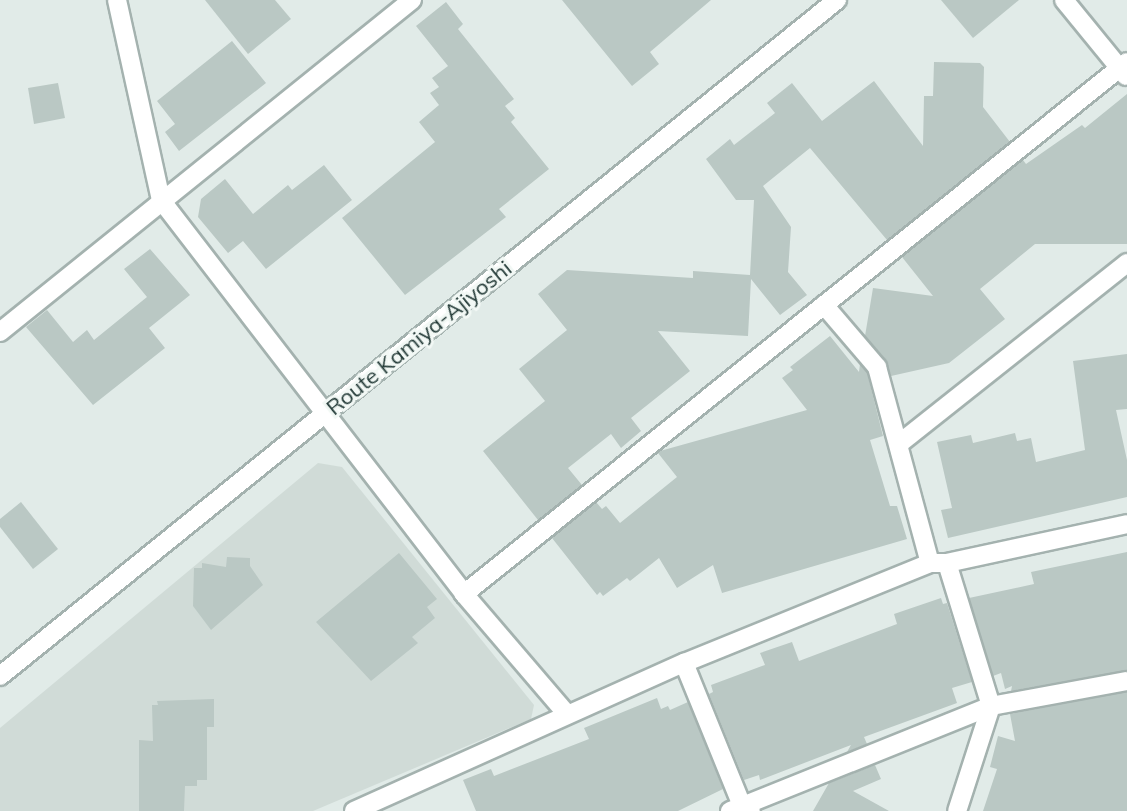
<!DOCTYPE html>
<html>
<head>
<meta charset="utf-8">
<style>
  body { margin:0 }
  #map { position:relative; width:1127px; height:811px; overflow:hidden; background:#e1ebe8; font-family:Mulish,sans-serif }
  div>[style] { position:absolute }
  .built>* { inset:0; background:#d0dbd7 }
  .building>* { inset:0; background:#bac8c4 }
  .roads { filter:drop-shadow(2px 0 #a4b2af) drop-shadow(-2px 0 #a4b2af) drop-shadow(0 2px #a4b2af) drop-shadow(0 -2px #a4b2af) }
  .minor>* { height:18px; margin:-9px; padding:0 9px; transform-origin:9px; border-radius:9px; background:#fff }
  .secondary>* { height:18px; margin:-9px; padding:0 9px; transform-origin:9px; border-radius:9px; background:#fff }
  span { translate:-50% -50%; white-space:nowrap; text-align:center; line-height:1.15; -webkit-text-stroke:6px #f2f8f5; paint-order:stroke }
  .street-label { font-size:22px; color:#233a37 }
</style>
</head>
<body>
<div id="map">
  <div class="built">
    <div style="clip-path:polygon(318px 463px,342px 467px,534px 705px,531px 719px,313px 811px,0 811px,0 728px)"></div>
  </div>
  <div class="building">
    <div style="clip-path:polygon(205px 0,275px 0,291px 19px,248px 54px)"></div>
    <div style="clip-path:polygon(562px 0,711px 0,650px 52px,659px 64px,632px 86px)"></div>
    <div style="clip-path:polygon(941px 0,1019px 0,973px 38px)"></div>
    <div style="clip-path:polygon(446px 2px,463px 24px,458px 29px,514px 99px,505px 106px,515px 118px,511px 122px,549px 169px,499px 209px,506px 217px,405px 295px,342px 218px,435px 142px,419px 122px,439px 105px,430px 93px,439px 87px,432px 78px,448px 66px,416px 26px)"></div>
    <div style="clip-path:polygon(232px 41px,266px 83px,179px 151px,165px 132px,175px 124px,157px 101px)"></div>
    <div style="clip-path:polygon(934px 62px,980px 63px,984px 67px,983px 107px,1010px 142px,887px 240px,810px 148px,763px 186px,791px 227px,788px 272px,807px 295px,780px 315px,751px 279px,748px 336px,658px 331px,690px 371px,631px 418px,641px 431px,621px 448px,611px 434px,568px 468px,582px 485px,538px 520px,483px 451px,545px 401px,519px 369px,567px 330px,538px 294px,567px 270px,693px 278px,693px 271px,750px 275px,754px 200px,736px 200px,706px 159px,730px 139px,734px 145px,775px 113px,767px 103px,792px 83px,822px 121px,874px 81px,923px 146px,924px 96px,933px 96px)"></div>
    <div style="clip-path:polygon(58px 83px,65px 118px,34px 124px,28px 88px)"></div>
    <div style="clip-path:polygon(1127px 94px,1127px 244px,1035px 244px,980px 289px,1005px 319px,949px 363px,891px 376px,886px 360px,865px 336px,873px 288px,933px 296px,902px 257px,1023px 160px,1026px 164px,1082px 125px,1085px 128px)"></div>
    <div style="clip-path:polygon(324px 165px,352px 200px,266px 269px,243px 241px,228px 253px,198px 217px,201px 199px,225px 179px,253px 214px,288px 185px,292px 190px)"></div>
    <div style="clip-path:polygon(150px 249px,190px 295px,149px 328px,165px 348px,93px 405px,26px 327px,47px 310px,73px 342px,87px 330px,94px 340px,147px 297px,124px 269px)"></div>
    <div style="clip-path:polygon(830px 336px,859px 372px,860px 364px,867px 372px,883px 436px,870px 440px,890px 506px,897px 506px,907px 539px,722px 593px,713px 565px,677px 588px,659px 558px,630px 581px,627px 578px,603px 596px,600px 592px,597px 595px,552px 538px,596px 502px,602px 509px,606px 506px,620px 523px,677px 477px,658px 453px,660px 451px,807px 410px,782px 378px,793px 370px,790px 367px)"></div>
    <div style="clip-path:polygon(1127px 354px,1127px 409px,1116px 410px,1127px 460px,1127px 497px,948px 538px,941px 510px,952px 508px,937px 442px,971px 435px,973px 443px,1015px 433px,1017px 441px,1031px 438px,1036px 462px,1085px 450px,1073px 361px)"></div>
    <div style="clip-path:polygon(21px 502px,58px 549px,33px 569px,0 527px,0 519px)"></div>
    <div style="clip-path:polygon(1127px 552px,1127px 670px,1011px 691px,1012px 686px,1005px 689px,1001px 673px,993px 676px,969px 598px,1034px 584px,1031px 572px)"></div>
    <div style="clip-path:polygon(399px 553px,437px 599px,427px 607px,435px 618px,412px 637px,418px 643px,371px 681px,316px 622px)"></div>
    <div style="clip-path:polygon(227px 557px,250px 558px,250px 566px,263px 585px,211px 630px,193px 606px,194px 568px,202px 568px,202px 563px,226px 567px)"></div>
    <div style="clip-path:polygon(941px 598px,943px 604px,947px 603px,972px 682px,952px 688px,957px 703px,864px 737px,867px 744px,847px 752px,851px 745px,760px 780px,759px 775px,744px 780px,709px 694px,713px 692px,711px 685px,765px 665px,760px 653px,792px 642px,799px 661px,897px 624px,894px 614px)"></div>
    <div style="clip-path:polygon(1127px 692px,1127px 811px,983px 811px,997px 769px,990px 767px,998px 736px,1015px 741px,1010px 714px)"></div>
    <div style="clip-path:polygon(657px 698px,661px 709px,668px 706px,670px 710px,688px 702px,723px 789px,678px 811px,476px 811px,463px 780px,491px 769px,494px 776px,589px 739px,584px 728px)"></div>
    <div style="clip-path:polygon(214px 699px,214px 727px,207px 727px,207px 780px,197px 780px,197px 786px,185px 786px,184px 811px,139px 811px,139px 740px,153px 741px,152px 705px,158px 705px,157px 701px)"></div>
    <div style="clip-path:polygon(875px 765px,881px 779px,853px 791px,889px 811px,813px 811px,829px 783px)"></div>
  </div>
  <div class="roads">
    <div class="minor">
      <div style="left:117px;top:0;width:205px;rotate:77.6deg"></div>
      <div style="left:161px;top:200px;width:497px;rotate:52.4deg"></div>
      <div style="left:464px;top:594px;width:158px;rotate:49.4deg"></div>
      <div style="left:1064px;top:0;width:98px;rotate:50.8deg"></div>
      <div style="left:824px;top:305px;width:82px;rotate:49.5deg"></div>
      <div style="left:877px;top:367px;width:203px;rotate:74.9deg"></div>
      <div style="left:0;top:332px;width:529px;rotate:-38.86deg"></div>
      <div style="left:900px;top:443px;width:290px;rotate:-38.4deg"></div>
      <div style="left:947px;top:563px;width:150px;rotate:72.9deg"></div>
      <div style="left:991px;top:706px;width:110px;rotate:107.9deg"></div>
      <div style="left:464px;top:594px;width:850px;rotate:-38.74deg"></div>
      <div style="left:684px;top:663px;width:154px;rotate:67.9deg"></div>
      <div style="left:742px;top:806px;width:10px;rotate:29deg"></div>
      <div style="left:354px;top:811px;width:362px;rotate:-24.2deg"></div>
      <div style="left:684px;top:663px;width:266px;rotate:-22.1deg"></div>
      <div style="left:930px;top:563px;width:17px"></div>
      <div style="left:947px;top:563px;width:184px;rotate:-12.2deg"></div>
      <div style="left:730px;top:811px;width:281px;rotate:-21.9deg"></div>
      <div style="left:991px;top:706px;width:138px;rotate:-10.4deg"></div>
    </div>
    <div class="secondary">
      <div style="left:0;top:676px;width:1076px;rotate:-38.93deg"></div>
    </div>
  </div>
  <div class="street-label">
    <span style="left:419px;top:338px;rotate:-39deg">Route Kamiya-Ajiyoshi</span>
  </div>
</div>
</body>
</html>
